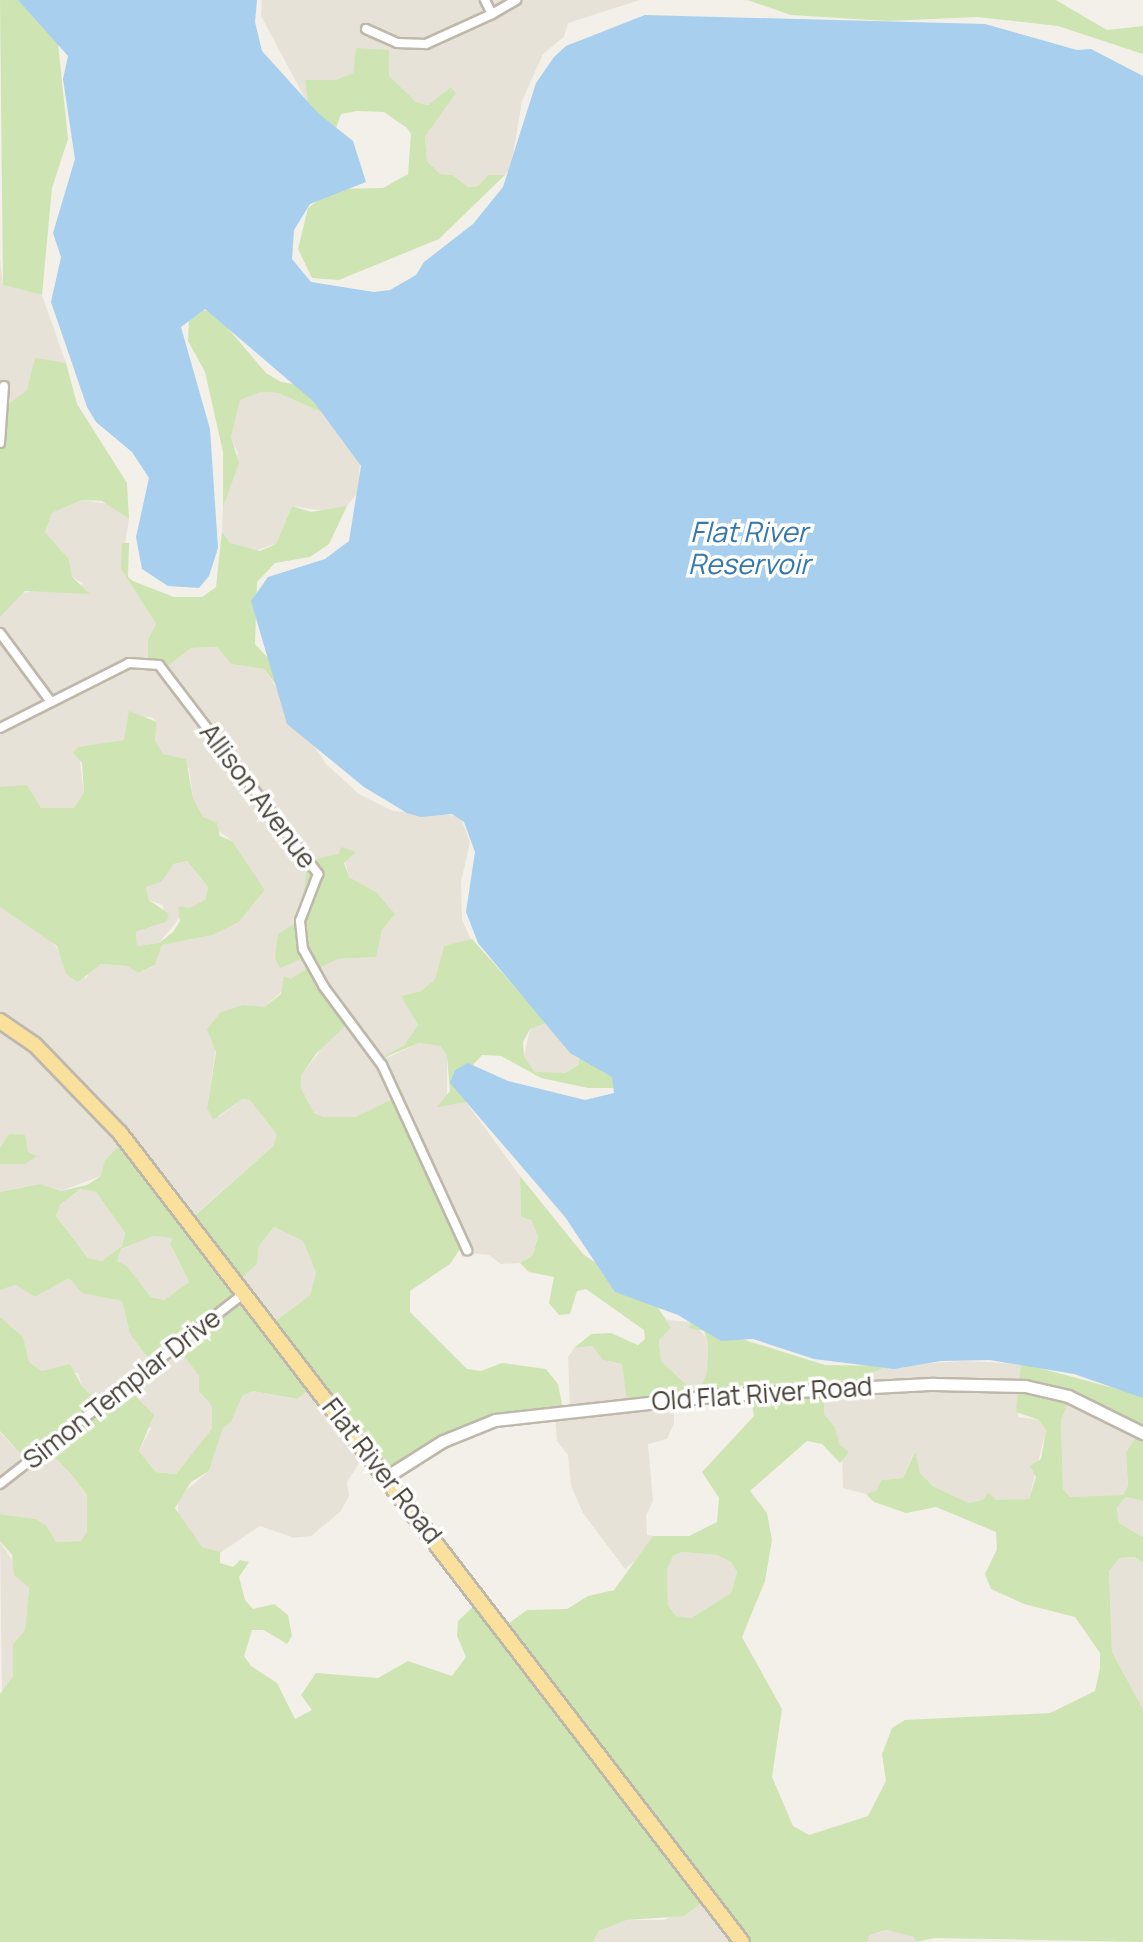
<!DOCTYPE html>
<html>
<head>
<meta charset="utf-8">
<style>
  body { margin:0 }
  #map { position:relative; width:1143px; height:1942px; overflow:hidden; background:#f3f0e9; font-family:Manrope,sans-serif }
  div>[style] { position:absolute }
  .residential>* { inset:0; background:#e7e2d7 }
  .green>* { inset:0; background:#cee5b3 }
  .water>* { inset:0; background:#a8cfed }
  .roads { filter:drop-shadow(2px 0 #beb8ab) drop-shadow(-2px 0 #beb8ab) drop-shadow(0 2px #beb8ab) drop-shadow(0 -2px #beb8ab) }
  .minor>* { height:8px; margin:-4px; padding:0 4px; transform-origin:4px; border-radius:4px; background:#fff }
  .tertiary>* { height:11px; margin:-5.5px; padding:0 5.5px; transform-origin:5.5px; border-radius:5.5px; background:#fff }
  .primary>* { height:14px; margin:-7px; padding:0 7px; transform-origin:7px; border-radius:7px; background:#f9e09c }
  span { translate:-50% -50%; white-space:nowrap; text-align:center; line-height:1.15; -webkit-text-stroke:7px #fff; paint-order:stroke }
  .street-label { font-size:26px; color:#474137 }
  .water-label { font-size:28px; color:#3578ad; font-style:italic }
</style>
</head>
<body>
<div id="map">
  <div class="residential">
    <div style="clip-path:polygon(262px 0,640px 0,568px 23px,564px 37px,543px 54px,522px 101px,511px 166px,505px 175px,488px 175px,478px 186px,468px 187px,453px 175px,439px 174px,427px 161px,425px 137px,447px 106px,450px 88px,428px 105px,416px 102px,356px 49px,353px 73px,336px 81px,305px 80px,308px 104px,261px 16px)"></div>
    <div style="clip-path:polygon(0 260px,3px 285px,42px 295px,66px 363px,49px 361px,27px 390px,0 410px)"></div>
    <div style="clip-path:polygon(261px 392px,278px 393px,326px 414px,360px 462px,358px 492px,347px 506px,333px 512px,292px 506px,276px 544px,250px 552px,230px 543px,222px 530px,223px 507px,238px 453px,231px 438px,232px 417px,240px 400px)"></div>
    <div style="clip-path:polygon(82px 500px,109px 504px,129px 519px,121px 569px,156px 624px,154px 635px,165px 667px,191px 648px,217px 647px,231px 664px,264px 669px,326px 764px,359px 794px,393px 811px,460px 816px,470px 842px,461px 882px,462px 919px,472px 942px,444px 946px,435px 979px,421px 991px,402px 996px,418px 1025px,404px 1045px,383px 1060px,419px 1043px,440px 1046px,447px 1056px,447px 1097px,466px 1102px,520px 1176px,521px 1217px,531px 1220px,538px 1235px,533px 1255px,520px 1263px,501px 1264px,489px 1255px,470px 1253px,465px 1246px,398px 1097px,355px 1117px,324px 1117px,314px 1113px,301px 1088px,301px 1076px,323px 1047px,316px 970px,338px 959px,375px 957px,382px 930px,394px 914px,376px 892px,349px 877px,341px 847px,338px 854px,322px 859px,280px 967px,308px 957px,312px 965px,264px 1007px,221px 1013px,207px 1108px,219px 1117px,242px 1099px,250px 1100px,277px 1135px,273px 1146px,190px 1219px,101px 1176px,61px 1191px,39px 1184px,0 1192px,0 1164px,28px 1152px,9px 1134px,0 1147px,0 907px,44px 934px,86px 979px,90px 969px,101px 964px,127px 966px,138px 973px,154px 966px,162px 945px,213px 935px,239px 922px,265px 890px,232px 841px,203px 818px,193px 798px,189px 768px,163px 754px,155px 740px,157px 722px,151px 717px,137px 717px,124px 740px,78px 748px,84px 792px,74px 808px,41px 808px,20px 788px,0 787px,0 617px,21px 593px,84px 584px,72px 577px,69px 559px,45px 532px,52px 513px)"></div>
    <div style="clip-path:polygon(187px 861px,208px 887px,205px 900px,181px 916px,159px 943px,137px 946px,136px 932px,166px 922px,163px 905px,149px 900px,146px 887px,174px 864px)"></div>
    <div style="clip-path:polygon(547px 1023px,581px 1050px,578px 1065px,561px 1075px,535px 1072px,524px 1056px,530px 1029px)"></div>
    <div style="clip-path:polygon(82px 1189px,96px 1192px,125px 1233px,122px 1246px,102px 1261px,88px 1258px,56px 1216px,60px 1205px)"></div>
    <div style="clip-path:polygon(274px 1227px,303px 1241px,316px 1273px,310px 1295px,272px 1323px,237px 1282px,257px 1264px,259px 1246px)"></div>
    <div style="clip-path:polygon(153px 1235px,175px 1237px,172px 1249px,189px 1282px,164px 1300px,151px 1297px,127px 1266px,117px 1261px,120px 1250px)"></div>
    <div style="clip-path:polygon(69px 1278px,100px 1296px,122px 1301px,129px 1330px,178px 1348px,199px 1376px,212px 1406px,212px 1430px,176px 1474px,156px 1472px,139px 1451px,151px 1428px,101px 1405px,82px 1386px,78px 1373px,42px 1371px,29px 1362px,22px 1337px,0 1317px,0 1290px,16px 1285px,35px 1297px)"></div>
    <div style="clip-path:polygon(656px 1306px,667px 1320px,691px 1322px,708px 1339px,707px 1372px,698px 1397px,661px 1361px)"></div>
    <div style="clip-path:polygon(592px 1346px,603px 1360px,622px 1364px,627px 1373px,674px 1400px,674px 1423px,667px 1439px,648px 1444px,653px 1501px,646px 1515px,647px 1535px,653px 1536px,648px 1550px,625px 1569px,583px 1513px,571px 1486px,568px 1455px,557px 1441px,555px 1414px,570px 1408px,568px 1357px,574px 1348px)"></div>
    <div style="clip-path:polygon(964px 1361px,1021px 1364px,1018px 1417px,1040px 1420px,1046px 1430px,1029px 1499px,969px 1503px,933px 1486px,920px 1473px,914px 1451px,903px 1478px,881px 1480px,878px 1490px,866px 1494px,843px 1488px,842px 1456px,835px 1427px,824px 1414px,824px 1388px,852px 1384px,886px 1366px)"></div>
    <div style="clip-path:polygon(313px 1385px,367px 1451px,347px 1482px,349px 1496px,341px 1511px,311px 1536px,294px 1538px,260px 1526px,217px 1555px,202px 1547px,179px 1520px,177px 1498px,209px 1471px,223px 1428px,242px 1396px,253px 1391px,296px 1399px)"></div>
    <div style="clip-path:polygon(1071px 1396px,1141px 1432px,1126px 1452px,1128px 1487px,1123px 1495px,1070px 1498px,1063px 1489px,1061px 1420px)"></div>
    <div style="clip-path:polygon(0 1432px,27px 1461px,46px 1449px,71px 1474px,87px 1495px,87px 1532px,82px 1541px,56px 1542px,46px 1525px,36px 1519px,0 1514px)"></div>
    <div style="clip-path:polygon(1126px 1497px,1143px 1501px,1143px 1537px,1119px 1523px,1117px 1506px)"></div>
    <div style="clip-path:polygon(0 1541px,29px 1587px,25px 1630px,13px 1644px,13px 1676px,2px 1696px)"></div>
    <div style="clip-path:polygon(682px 1552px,717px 1555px,731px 1562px,737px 1572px,731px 1593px,691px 1618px,676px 1616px,668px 1605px,667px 1570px,673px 1556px)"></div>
    <div style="clip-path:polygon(1133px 1557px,1143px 1563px,1143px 1709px,1112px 1652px,1109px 1571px,1120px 1558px)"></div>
    <div style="clip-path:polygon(708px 1898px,743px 1942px,593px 1942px,599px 1931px,627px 1920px,664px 1920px)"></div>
    <div style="clip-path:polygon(886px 1930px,915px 1937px,916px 1942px,867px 1942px,870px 1935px)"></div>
  </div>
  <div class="green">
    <div style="clip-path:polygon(0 0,23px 0,57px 34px,68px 139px,52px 188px,42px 295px,3px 285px)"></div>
    <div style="clip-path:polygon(747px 0,1056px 0,1107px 30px,1143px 26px,1143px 54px,1058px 26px,977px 17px,887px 21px,791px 15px)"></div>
    <div style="clip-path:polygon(356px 48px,389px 50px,389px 76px,416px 102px,428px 105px,451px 87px,456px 93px,425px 137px,427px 161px,440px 174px,453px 175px,468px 187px,478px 186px,488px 175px,505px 175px,439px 239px,339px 280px,312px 278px,298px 249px,308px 208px,333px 189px,383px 188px,408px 174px,411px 134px,407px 128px,384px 112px,357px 111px,341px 114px,335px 131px,308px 104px,305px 80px,336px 80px,353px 73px)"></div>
    <div style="clip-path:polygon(196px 308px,215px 313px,266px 373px,281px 382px,307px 386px,326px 414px,278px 393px,261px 392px,240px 400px,231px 437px,239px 463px,223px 507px,223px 452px,205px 372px,188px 341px,189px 316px)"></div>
    <div style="clip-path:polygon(35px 358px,66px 363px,77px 404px,127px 483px,129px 519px,102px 501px,82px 500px,52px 513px,45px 532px,69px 559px,72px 577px,90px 594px,25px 591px,0 617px,0 410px,27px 390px)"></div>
    <div style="clip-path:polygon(292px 506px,311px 512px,347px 506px,329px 544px,310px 557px,275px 563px,257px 582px,255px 644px,269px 659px,276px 685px,264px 669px,231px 664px,217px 647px,191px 648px,165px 668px,148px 662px,148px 640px,156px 624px,121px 569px,122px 543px,129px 543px,128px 577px,133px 581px,174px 597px,202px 597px,216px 587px,222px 531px,230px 543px,260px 551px,276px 544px)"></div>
    <div style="clip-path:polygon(evenodd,129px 711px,157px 722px,155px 740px,163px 754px,186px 759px,193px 798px,203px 817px,217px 823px,220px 836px,232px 841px,265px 890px,239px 922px,213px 935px,162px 945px,155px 965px,138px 973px,127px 966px,101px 964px,78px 982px,66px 974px,57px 946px,0 907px,0 787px,27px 785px,41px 808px,74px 808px,84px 792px,82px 763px,73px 753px,78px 747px,124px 740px,129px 711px,187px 861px,208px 887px,205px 900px,190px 908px,178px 906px,180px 921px,173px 932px,159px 943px,137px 946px,136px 932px,166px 922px,169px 914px,149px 900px,146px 887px,161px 882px,174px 864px,187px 861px)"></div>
    <div style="clip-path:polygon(evenodd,341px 847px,356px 852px,344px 863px,349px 877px,376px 892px,395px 914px,382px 930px,376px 957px,338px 959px,316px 970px,352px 1019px,316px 1054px,301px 1076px,301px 1088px,314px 1113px,324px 1117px,355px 1117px,397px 1097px,462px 1246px,450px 1264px,410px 1291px,410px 1312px,467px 1369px,481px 1371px,502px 1363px,546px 1369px,558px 1384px,563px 1409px,497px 1418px,388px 1475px,313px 1386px,297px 1399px,253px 1391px,242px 1396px,231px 1422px,223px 1428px,209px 1471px,191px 1482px,175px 1508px,202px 1547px,220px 1552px,220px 1563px,233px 1567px,240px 1560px,249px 1562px,239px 1577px,245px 1600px,253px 1609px,274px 1604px,288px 1615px,292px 1636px,287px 1644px,264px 1630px,252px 1630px,244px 1656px,251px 1666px,277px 1683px,295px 1719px,312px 1710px,301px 1695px,316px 1673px,378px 1678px,408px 1661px,452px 1676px,466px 1657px,457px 1636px,458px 1621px,480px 1600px,505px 1626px,527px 1610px,567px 1609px,588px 1596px,614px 1590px,653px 1536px,689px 1536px,717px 1522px,719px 1498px,702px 1472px,754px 1416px,750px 1396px,627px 1401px,622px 1364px,603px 1360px,592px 1346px,574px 1348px,591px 1334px,611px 1333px,638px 1345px,645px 1339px,644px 1330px,586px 1289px,577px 1291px,570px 1314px,559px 1315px,549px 1303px,554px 1277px,529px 1272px,520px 1263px,533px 1255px,538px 1236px,531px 1220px,521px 1217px,520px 1176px,583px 1254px,656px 1305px,671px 1328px,659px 1340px,661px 1361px,698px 1396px,707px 1372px,708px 1342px,704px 1331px,689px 1328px,691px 1323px,825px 1365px,886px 1366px,852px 1384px,824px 1389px,824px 1414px,835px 1427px,840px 1445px,849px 1452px,840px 1463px,822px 1444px,807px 1441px,750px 1491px,767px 1513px,772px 1540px,765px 1581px,742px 1637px,782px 1709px,772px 1777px,793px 1826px,809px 1835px,868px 1816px,886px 1781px,882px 1754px,892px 1728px,905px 1720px,1050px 1713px,1095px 1691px,1100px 1668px,1100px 1653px,1075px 1617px,1024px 1604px,991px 1589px,985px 1574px,997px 1549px,996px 1532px,936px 1507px,906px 1513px,874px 1502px,866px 1494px,877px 1490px,881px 1480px,903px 1478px,915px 1451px,920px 1473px,933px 1486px,969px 1503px,983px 1500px,988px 1492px,996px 1500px,1029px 1499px,1036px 1477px,1030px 1466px,1041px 1459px,1046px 1430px,1039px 1420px,1016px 1412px,1021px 1363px,1143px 1396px,1143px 1501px,1126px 1497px,1117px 1507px,1119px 1523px,1143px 1537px,1143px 1563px,1134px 1557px,1120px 1558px,1109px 1571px,1112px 1652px,1143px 1709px,1143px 1942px,935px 1938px,916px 1942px,914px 1937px,886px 1930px,870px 1935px,867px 1942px,743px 1942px,708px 1898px,684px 1916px,627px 1920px,599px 1931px,593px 1942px,0 1942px,0 1694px,13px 1676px,13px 1644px,25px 1630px,29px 1588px,14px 1575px,12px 1555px,0 1541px,0 1514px,36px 1519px,46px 1525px,56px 1542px,81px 1541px,87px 1532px,87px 1495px,71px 1474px,46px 1449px,27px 1461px,0 1431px,0 1317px,23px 1337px,29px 1362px,42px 1371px,70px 1364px,82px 1386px,101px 1405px,127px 1388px,154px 1415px,139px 1451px,156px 1472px,176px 1474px,212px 1429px,212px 1406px,199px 1391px,199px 1376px,178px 1348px,152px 1363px,130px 1334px,122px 1301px,82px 1293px,69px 1278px,35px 1297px,16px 1285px,0 1290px,0 1192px,40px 1184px,61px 1191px,87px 1185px,101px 1176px,105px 1160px,125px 1140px,191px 1219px,273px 1146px,277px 1135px,250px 1100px,242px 1099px,213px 1120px,207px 1108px,216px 1052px,207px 1029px,221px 1012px,243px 1005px,264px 1007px,281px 994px,284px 976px,291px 979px,312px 965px,307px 957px,280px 968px,275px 958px,278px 934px,300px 920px,308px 861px,338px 854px,341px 847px,81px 1189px,96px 1192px,125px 1233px,122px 1246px,102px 1261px,88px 1258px,56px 1216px,60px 1205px,81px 1189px,341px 847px,274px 1227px,303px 1241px,316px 1273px,310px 1295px,270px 1325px,237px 1282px,257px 1264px,259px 1246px,274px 1227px,341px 847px,153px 1236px,173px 1238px,170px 1244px,189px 1282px,164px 1300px,151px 1297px,127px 1266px,117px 1261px,121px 1249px,153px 1236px,341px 847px,1071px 1396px,1140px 1432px,1126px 1452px,1128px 1486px,1123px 1495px,1070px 1497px,1063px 1489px,1061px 1420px,1071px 1396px,341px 847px,682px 1552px,717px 1555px,731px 1562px,737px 1572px,731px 1593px,691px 1618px,676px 1616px,668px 1605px,667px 1570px,673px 1556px,682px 1552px)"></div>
    <div style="clip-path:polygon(472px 939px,547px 1023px,530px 1029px,523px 1042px,524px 1056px,535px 1072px,565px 1073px,578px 1065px,581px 1050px,627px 1088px,588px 1088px,541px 1078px,501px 1056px,482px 1055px,464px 1075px,466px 1102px,437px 1107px,450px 1091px,447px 1056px,440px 1046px,419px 1043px,380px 1059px,404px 1045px,418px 1025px,401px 996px,421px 991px,435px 979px,444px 946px)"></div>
    <div style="clip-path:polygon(9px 1134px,25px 1135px,28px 1152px,37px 1156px,25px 1164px,0 1164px,0 1147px)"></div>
  </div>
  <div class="water">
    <div style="clip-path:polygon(18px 0,257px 0,255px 22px,262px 51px,319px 114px,353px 141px,366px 182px,310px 204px,294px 230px,292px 259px,311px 282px,374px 292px,390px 290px,416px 275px,424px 262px,473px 224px,503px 187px,536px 83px,554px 57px,566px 46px,645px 15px,985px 24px,1077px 50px,1091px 49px,1143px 76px,1143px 1398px,1074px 1374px,990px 1360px,941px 1361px,894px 1369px,814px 1359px,753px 1339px,721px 1341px,678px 1315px,615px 1292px,565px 1217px,450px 1083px,455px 1070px,468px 1063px,508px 1081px,585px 1100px,614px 1093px,612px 1077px,570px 1053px,478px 943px,466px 912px,475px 852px,464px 822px,452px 814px,421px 817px,407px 813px,364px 787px,287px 724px,251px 601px,268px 577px,325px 559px,349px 541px,361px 466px,314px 402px,205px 309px,181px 327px,210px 429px,218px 548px,209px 576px,199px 588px,168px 586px,142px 569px,136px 537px,149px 478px,132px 452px,96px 422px,87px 407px,51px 302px,61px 257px,53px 233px,75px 159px,63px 79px,68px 56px)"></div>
  </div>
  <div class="roads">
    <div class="minor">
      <div style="left:492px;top:14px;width:28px;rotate:-30deg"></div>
      <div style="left:366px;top:29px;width:34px;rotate:24deg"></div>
      <div style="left:397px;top:43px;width:29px;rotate:2deg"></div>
      <div style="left:426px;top:44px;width:72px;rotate:-24.4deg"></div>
      <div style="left:492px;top:14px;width:16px;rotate:-117deg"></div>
      <div style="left:0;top:443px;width:57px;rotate:-86deg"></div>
      <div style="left:0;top:633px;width:86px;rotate:53.5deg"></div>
      <div style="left:0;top:728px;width:144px;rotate:-26.7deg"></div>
      <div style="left:129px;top:663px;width:30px;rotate:4deg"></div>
      <div style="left:159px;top:665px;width:263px;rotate:52.7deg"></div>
      <div style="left:318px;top:874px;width:50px;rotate:111deg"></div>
      <div style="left:300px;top:921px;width:28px;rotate:84deg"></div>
      <div style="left:303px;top:949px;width:43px;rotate:61.1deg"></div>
      <div style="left:324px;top:987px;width:97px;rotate:53.4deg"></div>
      <div style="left:382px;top:1065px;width:204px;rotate:65.3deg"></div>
      <div style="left:0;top:1484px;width:308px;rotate:-38deg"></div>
    </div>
    <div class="tertiary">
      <div style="left:386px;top:1477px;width:67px;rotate:-32.3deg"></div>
      <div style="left:443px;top:1441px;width:56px;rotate:-22deg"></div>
      <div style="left:495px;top:1420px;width:227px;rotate:-6.3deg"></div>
      <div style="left:721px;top:1395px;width:213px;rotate:-3deg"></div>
      <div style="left:934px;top:1384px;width:91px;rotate:1.3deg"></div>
      <div style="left:1025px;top:1386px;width:44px;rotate:13.1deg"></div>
      <div style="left:1068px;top:1396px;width:84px;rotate:26.3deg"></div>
    </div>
    <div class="primary">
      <div style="left:0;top:1021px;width:42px;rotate:34.4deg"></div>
      <div style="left:35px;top:1045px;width:122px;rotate:46deg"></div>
      <div style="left:120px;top:1133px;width:1020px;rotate:52.45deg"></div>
    </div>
  </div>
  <div class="street-label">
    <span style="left:258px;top:796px;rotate:53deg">Allison Avenue</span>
    <span style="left:122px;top:1389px;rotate:-38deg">Simon Templar Drive</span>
    <span style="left:762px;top:1394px;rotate:-4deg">Old Flat River Road</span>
    <span style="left:382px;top:1471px;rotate:52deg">Flat River Road</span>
  </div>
  <div class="water-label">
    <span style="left:749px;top:547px">Flat River<br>Reservoir</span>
  </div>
</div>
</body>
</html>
